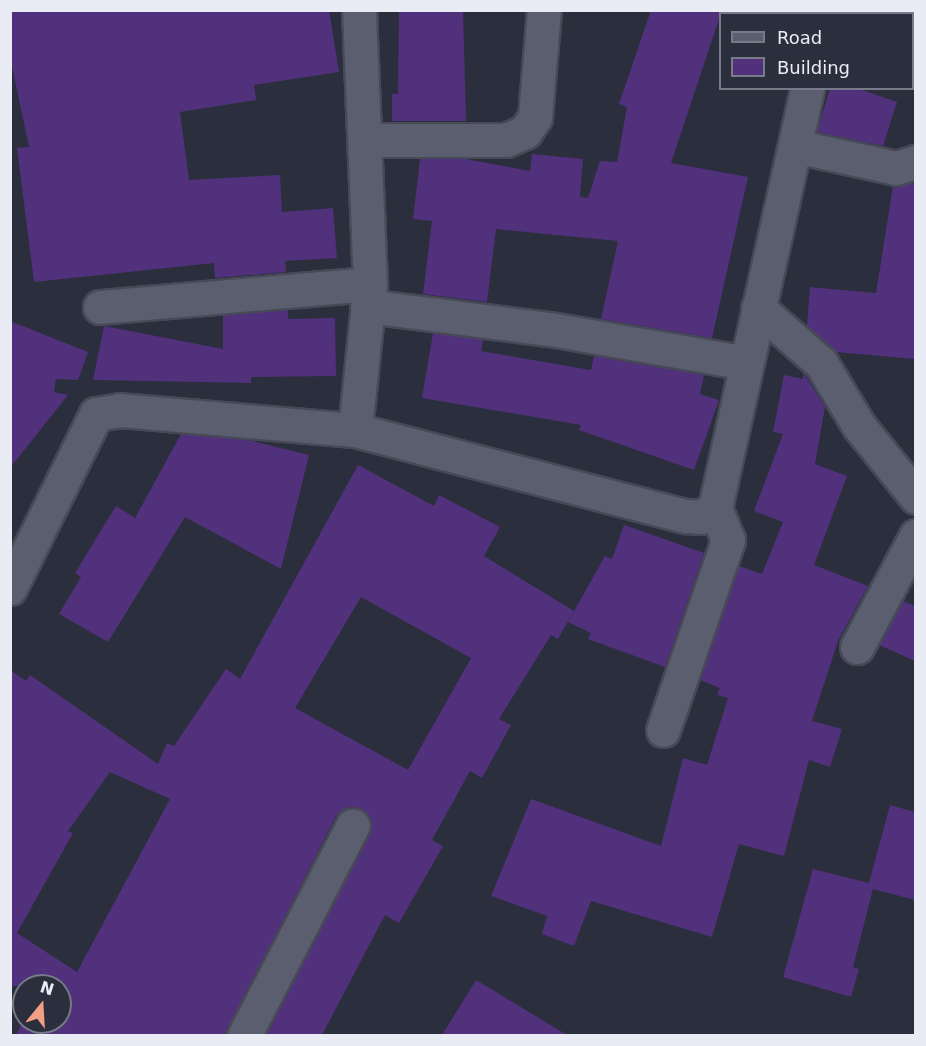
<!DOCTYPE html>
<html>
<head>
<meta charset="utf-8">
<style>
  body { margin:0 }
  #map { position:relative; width:926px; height:1046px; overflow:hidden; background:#2b2e3d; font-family:"DejaVu Sans",sans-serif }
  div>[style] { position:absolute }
  .building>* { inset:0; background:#51317b }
  .roads { filter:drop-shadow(2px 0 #474956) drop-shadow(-2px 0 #474956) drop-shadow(0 2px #474956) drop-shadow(0 -2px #474956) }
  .minor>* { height:33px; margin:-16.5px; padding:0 16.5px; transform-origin:16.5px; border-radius:16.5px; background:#5b5e6f }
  span { translate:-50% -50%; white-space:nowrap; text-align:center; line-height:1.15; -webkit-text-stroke:6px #2b2e3d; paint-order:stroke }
  .frame { position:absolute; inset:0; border:12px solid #e9ebf5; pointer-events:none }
  .legend { position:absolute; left:719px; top:12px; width:195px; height:78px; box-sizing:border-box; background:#2b2e3d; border:2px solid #777a87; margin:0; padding:8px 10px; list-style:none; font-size:18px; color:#e9ebf5 }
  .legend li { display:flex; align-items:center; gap:12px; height:30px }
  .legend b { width:30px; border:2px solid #777a87 }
  .north { position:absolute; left:12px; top:974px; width:60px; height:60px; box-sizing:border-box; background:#2b2e3d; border:2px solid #777a87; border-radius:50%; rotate:18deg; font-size:16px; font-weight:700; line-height:24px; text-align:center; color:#e9ebf5 }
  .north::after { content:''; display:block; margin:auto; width:21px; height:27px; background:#f39f84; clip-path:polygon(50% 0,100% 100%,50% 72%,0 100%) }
</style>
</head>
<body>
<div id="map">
  <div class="building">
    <div style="clip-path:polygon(10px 10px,329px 10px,339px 72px,254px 85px,256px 100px,180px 112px,189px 180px,280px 175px,282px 212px,333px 208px,337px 258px,285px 261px,286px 272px,215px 278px,214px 263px,34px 282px,17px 148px,29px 147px,10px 57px)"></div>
    <div style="clip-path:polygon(399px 10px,463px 10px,466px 121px,392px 121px,392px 94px,398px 94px)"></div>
    <div style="clip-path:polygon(651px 10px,722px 10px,671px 163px,748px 177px,712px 338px,601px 319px,618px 241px,496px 229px,487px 302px,423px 294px,432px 221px,413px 219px,420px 159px,466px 159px,530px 171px,532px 154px,583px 159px,580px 197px,588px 198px,600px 161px,617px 162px,627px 107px,619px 104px)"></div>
    <div style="clip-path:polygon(830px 88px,856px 88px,897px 102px,883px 146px,817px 132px)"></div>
    <div style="clip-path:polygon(915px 182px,915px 359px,836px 352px,807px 326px,810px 287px,876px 293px,893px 186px)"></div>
    <div style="clip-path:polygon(288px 310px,288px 319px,335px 318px,336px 376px,251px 377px,251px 383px,93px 380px,104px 326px,223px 349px,223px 315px)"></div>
    <div style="clip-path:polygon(10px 321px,88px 352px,78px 380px,56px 379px,54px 392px,68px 395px,10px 468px)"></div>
    <div style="clip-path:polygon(433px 333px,483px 339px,481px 351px,591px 370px,594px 356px,704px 375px,700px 394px,719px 400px,694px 470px,579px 430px,581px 425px,422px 398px)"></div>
    <div style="clip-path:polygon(803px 372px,825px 407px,815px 464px,847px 476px,814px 565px,868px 586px,838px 641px,812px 721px,842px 729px,830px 767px,809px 760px,784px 856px,739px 844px,712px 937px,591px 901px,574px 946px,542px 934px,547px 916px,491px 896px,531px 799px,661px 846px,683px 758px,707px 765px,728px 698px,717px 695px,720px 688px,700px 680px,739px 566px,762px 574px,783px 522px,754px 511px,783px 434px,773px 432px,784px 375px,803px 379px)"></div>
    <div style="clip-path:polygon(181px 434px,248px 440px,309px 455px,281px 569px,185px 517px,108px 642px,59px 614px,81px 577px,75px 573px,116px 506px,135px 518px)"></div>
    <div style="clip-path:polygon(evenodd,358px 465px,434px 506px,439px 495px,500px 527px,484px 556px,574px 611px,558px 639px,551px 635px,499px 719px,511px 725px,482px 778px,470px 771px,432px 840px,443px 846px,399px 923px,385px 915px,322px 1035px,265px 1035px,370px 834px,368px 814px,352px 806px,336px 816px,225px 1035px,16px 1035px,24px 1019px,60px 1022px,60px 986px,10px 986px,10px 670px,26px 681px,30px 675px,158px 764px,167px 743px,174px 746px,226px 669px,240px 679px,358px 465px,361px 597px,471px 658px,408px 770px,295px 708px,361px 597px,358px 465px,110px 772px,170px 799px,77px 972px,17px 933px,73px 833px,68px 831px,110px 772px)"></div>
    <div style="clip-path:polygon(624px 525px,704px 553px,665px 667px,588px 639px,591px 633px,568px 622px,605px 556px,612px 559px)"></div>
    <div style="clip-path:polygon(903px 601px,915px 606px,915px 661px,879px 645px)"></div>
    <div style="clip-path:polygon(890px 805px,915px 812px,915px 900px,873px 889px,853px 967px,859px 969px,851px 997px,783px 977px,813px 869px,869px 883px)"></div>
    <div style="clip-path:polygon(476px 980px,567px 1035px,442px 1035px)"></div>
  </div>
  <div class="roads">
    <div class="minor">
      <div style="left:813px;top:14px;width:4px;rotate:-90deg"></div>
      <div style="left:367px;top:140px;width:139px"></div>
      <div style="left:506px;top:140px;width:21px;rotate:-23deg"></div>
      <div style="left:525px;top:132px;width:18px;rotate:-56deg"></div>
      <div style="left:535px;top:117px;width:107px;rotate:-85.2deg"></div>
      <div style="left:795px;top:146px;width:103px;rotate:12.3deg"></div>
      <div style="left:896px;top:168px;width:21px;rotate:-17deg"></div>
      <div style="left:367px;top:306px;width:184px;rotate:7.2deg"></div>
      <div style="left:550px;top:329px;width:199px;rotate:9.8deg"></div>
      <div style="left:100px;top:307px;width:271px;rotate:-4.9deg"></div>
      <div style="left:758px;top:308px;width:84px;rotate:41.1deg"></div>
      <div style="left:821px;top:363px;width:74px;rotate:58.9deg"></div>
      <div style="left:859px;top:426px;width:91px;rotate:51.2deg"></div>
      <div style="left:355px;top:430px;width:147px;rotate:-84.1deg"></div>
      <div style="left:370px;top:284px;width:274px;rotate:-92.3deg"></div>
      <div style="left:10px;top:588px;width:194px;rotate:-63.7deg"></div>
      <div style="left:96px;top:414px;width:24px;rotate:-9deg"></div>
      <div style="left:120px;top:410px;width:236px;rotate:4.9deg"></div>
      <div style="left:355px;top:430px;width:342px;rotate:14.6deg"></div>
      <div style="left:686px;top:516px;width:15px;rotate:4deg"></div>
      <div style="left:701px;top:517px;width:17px;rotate:-33deg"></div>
      <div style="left:715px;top:508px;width:430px;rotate:-77.6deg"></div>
      <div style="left:857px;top:647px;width:126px;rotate:-62deg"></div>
      <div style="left:663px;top:730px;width:201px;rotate:-71.1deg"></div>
      <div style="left:728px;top:540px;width:35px;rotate:-112deg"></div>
      <div style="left:244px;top:1036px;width:237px;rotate:-62.7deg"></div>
    </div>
  </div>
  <div class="frame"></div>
  <ul class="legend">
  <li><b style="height:8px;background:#5b5e6f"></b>Road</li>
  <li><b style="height:16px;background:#51317b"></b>Building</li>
  </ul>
  <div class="north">N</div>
</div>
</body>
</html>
